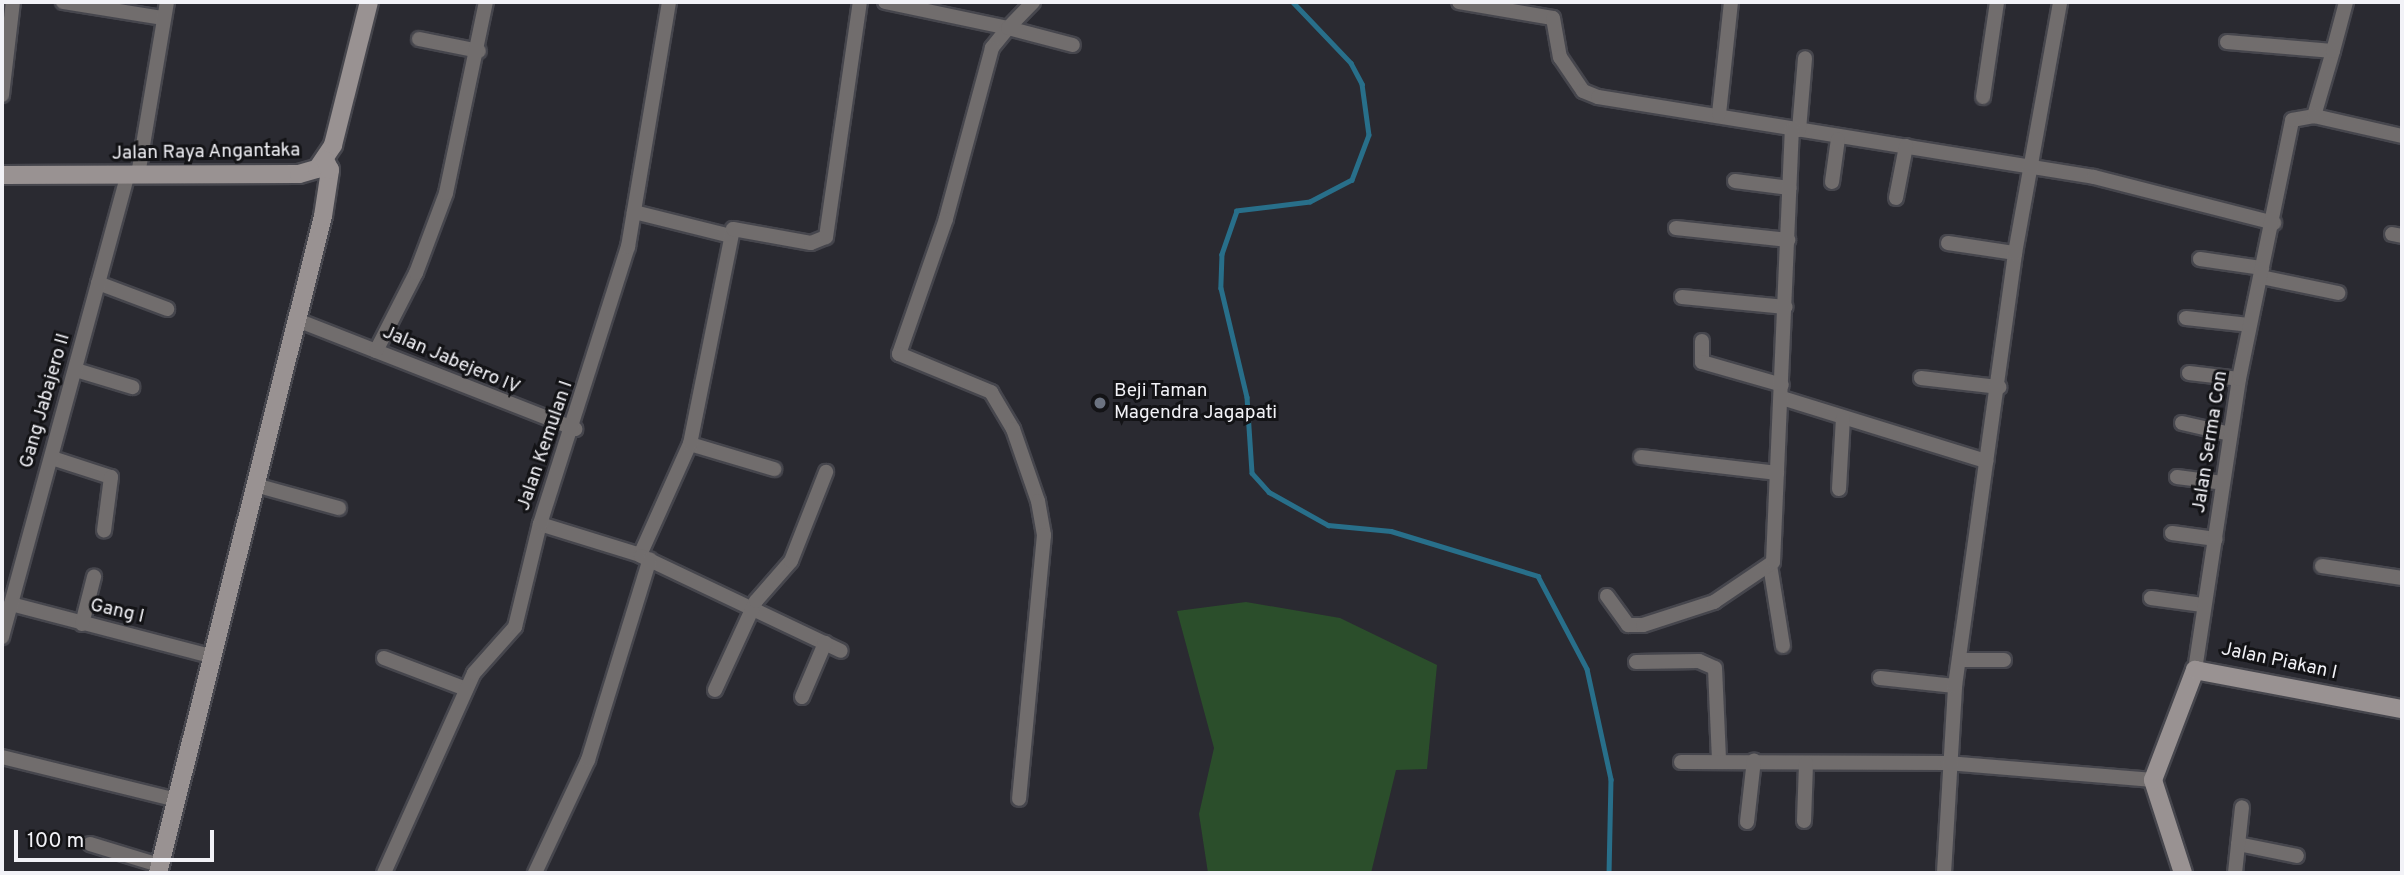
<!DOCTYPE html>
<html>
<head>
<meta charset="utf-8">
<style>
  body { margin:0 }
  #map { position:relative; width:2404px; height:875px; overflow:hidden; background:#2a2a31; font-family:Overpass,sans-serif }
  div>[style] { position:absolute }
  .green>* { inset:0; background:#2b4e2b }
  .stream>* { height:4.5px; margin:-2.25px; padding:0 2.25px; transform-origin:2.25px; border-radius:2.25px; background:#286f8a }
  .roads { filter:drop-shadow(2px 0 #46464d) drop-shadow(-2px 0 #46464d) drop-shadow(0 2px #46464d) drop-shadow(0 -2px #46464d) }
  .street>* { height:14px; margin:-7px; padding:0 7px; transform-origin:7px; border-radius:7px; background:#716d6d }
  .secondary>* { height:18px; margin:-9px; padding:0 9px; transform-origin:9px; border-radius:9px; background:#999292 }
  .dots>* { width:19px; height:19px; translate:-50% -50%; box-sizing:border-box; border:4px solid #131316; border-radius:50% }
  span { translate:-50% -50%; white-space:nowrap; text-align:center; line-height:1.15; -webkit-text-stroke:6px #131316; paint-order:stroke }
  .street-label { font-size:19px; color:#f2f2f7 }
  .poi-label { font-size:19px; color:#f2f2f7 }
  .left { translate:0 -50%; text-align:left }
  .frame { position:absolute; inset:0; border:4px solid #f2f2f7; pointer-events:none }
  .scale { position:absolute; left:14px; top:830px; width:200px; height:32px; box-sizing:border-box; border:4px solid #f2f2f7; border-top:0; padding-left:9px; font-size:21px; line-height:24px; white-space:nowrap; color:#f2f2f7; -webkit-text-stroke:5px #131316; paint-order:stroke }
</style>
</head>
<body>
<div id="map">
  <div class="green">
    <div style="clip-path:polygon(1246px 602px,1340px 618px,1437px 665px,1427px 769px,1396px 770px,1371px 873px,1208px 873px,1199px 814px,1214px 748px,1177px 611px)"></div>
  </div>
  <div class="stream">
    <div style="left:1293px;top:2px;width:84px;rotate:46.4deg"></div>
    <div style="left:1351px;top:63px;width:24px;rotate:62deg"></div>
    <div style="left:1362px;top:84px;width:51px;rotate:82.2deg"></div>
    <div style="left:1369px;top:135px;width:48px;rotate:110.7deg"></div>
    <div style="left:1352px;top:180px;width:47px;rotate:152.4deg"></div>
    <div style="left:1310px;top:202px;width:74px;rotate:173deg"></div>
    <div style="left:1237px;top:211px;width:46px;rotate:109.2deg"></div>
    <div style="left:1222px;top:254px;width:34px;rotate:92deg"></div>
    <div style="left:1221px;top:288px;width:112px;rotate:76.6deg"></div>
    <div style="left:1247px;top:397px;width:76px;rotate:86.2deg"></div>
    <div style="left:1252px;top:473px;width:25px;rotate:48deg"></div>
    <div style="left:1269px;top:492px;width:68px;rotate:29.2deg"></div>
    <div style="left:1328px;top:525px;width:63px;rotate:5.4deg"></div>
    <div style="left:1391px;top:531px;width:154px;rotate:17deg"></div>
    <div style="left:1538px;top:576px;width:105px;rotate:62.2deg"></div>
    <div style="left:1587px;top:669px;width:113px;rotate:77.7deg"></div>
    <div style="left:1611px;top:779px;width:94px;rotate:91.2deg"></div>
  </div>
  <div class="roads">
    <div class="street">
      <div style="left:63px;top:2px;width:101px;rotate:9.1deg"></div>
      <div style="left:885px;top:2px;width:126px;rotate:11.9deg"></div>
      <div style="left:1008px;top:28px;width:26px;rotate:129deg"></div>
      <div style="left:992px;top:48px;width:177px;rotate:105.1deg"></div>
      <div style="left:946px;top:219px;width:143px;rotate:109.2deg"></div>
      <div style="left:899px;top:354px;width:100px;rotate:22.4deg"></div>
      <div style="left:991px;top:392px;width:43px;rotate:59.3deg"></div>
      <div style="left:1013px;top:429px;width:76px;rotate:70.9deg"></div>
      <div style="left:1038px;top:501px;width:35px;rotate:80deg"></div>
      <div style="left:1044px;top:535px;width:265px;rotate:95.4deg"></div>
      <div style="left:1459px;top:2px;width:95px;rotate:9.7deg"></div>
      <div style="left:1553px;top:18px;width:40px;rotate:80deg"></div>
      <div style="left:1560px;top:57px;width:41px;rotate:55.9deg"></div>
      <div style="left:1583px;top:91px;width:16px;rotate:22deg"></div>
      <div style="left:1598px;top:97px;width:502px;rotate:9.16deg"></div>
      <div style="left:2094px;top:177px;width:186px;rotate:14.3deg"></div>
      <div style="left:1008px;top:28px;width:67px;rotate:14.7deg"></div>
      <div style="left:1008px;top:28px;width:36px;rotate:-46deg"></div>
      <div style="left:419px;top:39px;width:61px;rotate:11.3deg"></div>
      <div style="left:2227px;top:42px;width:106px;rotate:4.9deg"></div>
      <div style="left:2333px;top:51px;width:68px;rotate:106.3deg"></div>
      <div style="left:2333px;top:51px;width:51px;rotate:-75.1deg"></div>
      <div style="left:2px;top:95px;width:94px;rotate:-83.3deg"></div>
      <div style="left:1983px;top:97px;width:96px;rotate:-81.6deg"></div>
      <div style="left:1719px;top:114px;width:113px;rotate:-83.9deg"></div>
      <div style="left:1799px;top:130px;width:72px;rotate:-85.2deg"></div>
      <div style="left:138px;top:175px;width:175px;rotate:-80.5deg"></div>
      <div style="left:1735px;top:181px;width:55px;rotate:7.3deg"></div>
      <div style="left:1832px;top:182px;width:43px;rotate:-82.1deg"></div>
      <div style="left:1896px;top:198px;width:53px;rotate:-79.1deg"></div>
      <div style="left:634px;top:212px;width:100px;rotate:13.9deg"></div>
      <div style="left:1676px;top:228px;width:113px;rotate:6.1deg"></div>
      <div style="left:2392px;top:234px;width:10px;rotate:11deg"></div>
      <div style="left:1948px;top:243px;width:68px;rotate:8.5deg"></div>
      <div style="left:2200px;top:259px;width:63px;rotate:8.3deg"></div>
      <div style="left:2261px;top:277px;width:79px;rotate:11.7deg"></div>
      <div style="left:98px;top:283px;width:74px;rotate:20.6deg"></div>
      <div style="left:1682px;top:297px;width:104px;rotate:5.5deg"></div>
      <div style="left:2186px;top:318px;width:63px;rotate:6.3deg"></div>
      <div style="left:297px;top:320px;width:299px;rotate:21.4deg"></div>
      <div style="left:1702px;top:341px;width:21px;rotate:90deg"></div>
      <div style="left:1702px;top:362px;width:83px;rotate:16deg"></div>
      <div style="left:376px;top:351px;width:88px;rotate:-62.9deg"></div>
      <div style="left:416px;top:273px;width:85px;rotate:-69.4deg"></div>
      <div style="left:446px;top:193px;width:195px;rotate:-78.2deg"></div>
      <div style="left:76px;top:370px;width:59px;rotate:16.9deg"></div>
      <div style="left:2189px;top:373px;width:50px;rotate:6.8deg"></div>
      <div style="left:1921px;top:378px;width:79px;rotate:6.6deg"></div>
      <div style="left:1782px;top:398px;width:214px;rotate:17.2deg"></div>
      <div style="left:2182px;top:423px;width:49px;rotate:12.9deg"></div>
      <div style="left:690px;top:444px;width:88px;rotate:16.6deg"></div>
      <div style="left:1641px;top:457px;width:137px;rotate:6.7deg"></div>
      <div style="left:52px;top:458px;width:62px;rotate:17.9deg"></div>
      <div style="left:111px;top:477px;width:54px;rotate:97.4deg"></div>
      <div style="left:2177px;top:477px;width:46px;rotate:7.4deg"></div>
      <div style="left:259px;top:486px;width:83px;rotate:15.4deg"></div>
      <div style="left:1839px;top:489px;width:71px;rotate:-86.8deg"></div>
      <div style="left:540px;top:524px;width:105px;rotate:17.2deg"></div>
      <div style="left:640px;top:555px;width:122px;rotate:-65.8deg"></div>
      <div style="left:690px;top:444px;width:219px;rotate:-78.7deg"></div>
      <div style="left:733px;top:229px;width:79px;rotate:10.2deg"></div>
      <div style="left:811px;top:243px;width:16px;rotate:-22deg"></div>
      <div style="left:826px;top:237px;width:237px;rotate:-81.8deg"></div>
      <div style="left:2172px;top:533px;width:44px;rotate:7.8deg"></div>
      <div style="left:641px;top:556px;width:221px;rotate:25.4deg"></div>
      <div style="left:1770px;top:565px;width:82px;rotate:80.9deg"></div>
      <div style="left:2322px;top:566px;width:81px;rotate:8.5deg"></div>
      <div style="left:1607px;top:596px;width:36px;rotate:54deg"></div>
      <div style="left:1628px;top:625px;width:15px"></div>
      <div style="left:1643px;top:625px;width:75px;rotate:-17.9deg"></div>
      <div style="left:1714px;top:602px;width:71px;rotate:-34.1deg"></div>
      <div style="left:1773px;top:562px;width:433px;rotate:-87.5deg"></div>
      <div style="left:2151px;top:598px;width:52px;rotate:7.7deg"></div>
      <div style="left:11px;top:604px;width:210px;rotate:14.6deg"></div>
      <div style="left:82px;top:624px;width:49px;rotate:-75.7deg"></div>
      <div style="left:2px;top:637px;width:478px;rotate:-74.8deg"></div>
      <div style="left:384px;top:658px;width:88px;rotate:20.7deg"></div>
      <div style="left:1959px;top:660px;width:45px"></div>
      <div style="left:1636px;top:662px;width:63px;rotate:-0.9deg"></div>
      <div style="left:1699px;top:661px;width:17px;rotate:24deg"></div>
      <div style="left:1715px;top:668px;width:93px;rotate:87.5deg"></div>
      <div style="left:2195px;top:670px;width:294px;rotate:-81.4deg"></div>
      <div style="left:2239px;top:379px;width:264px;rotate:-78.4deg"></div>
      <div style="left:2292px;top:120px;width:22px;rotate:-10deg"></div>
      <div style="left:2314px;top:116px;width:90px;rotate:12.8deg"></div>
      <div style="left:1880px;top:678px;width:75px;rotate:6.1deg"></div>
      <div style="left:715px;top:690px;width:98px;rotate:-65.3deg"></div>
      <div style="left:756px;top:601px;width:53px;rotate:-48.8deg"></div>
      <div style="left:791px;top:561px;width:96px;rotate:-68.5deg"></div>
      <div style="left:802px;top:697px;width:59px;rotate:-66.9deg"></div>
      <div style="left:2px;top:757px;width:180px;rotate:13.8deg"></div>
      <div style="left:1681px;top:762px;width:266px;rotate:0.2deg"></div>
      <div style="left:1947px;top:763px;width:207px;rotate:4.7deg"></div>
      <div style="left:1804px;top:821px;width:58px;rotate:-88deg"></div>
      <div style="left:1747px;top:822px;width:62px;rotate:-83.6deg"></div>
      <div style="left:90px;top:844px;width:72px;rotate:16.9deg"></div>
      <div style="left:2238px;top:844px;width:60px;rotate:11.5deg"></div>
      <div style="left:384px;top:873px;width:219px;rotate:-65.8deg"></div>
      <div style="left:474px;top:673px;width:62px;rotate:-48.3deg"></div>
      <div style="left:515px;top:627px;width:106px;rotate:-76.4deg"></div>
      <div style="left:540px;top:524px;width:291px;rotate:-72.4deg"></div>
      <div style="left:628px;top:247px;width:248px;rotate:-80.5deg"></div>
      <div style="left:535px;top:873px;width:125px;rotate:-64.9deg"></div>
      <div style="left:588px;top:760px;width:210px;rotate:-72.9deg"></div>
      <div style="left:1944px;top:873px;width:187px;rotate:-86.6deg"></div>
      <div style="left:1955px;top:686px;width:437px;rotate:-82.1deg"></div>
      <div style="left:2015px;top:253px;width:255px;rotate:-79.8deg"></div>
      <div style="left:2235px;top:873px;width:66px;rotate:-83.9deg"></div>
    </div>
    <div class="secondary">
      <div style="left:2px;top:175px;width:297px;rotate:-0.2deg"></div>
      <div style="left:299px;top:174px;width:19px;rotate:-16deg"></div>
      <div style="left:317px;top:169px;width:29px;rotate:-56deg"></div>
      <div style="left:333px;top:145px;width:147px;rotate:-75.9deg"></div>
      <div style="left:158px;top:873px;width:677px;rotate:-75.9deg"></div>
      <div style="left:323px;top:216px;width:47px;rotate:-81.3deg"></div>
      <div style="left:330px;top:170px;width:11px;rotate:-117deg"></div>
      <div style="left:2183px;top:873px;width:98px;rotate:-107.9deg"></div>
      <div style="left:2153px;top:780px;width:118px;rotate:-69.1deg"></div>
      <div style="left:2195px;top:670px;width:211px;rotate:10.7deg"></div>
    </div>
  </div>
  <div class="dots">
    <div style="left:1100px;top:403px;background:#6b7280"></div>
  </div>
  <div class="street-label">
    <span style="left:206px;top:153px;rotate:-1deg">Jalan Raya Angantaka</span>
    <span style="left:451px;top:361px;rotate:23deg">Jalan Jabejero IV</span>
    <span style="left:46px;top:401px;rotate:-74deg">Gang Jabajero II</span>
    <span style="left:2211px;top:442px;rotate:-81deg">Jalan Serma Con</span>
    <span style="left:546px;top:446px;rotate:-71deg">Jalan Kemulan I</span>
    <span style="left:117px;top:612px;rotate:13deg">Gang I</span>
    <span style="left:2279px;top:662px;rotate:12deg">Jalan Piakan I</span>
  </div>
  <div class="poi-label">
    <span class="left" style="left:1114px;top:403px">Beji Taman<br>Magendra Jagapati</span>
  </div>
  <div class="frame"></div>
  <div class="scale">100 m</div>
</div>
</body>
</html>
